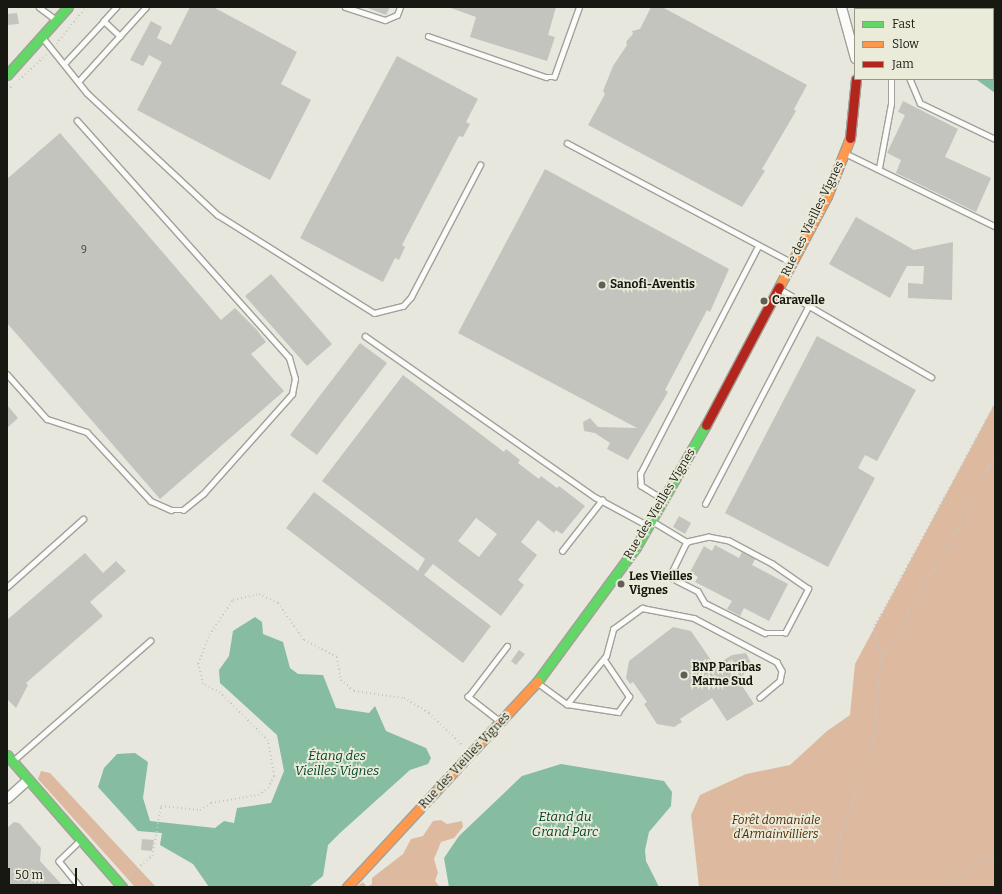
<!DOCTYPE html>
<html>
<head>
<meta charset="utf-8">
<style>
  body { margin:0 }
  #map { position:relative; width:1002px; height:894px; overflow:hidden; background:#e7e7de; font-family:Bitter,serif }
  div>[style] { position:absolute }
  .green>* { inset:0; background:#e4c9b3 }
  .forest>* { inset:0; background:#ddba9f }
  .water>* { inset:0; background:#86bca0 }
  .building>* { inset:0; background:#c3c4be }
  .path>* { height:1.5px; margin-top:-0.75px; transform-origin:0; background:repeating-linear-gradient(90deg,#c6c6c3 0 1px,transparent 0 4px) }
  .roads { filter:drop-shadow(1px 0 #a1a19a) drop-shadow(-1px 0 #a1a19a) drop-shadow(0 1px #a1a19a) drop-shadow(0 -1px #a1a19a) }
  .lane>* { height:4.5px; margin:-2.25px; padding:0 2.25px; transform-origin:2.25px; border-radius:2.25px; background:#fbfbfa }
  .street>* { height:9px; margin:-4.5px; padding:0 4.5px; transform-origin:4.5px; border-radius:4.5px; background:#fbfbfa }
  .fast>* { height:9px; margin:-4.5px; padding:0 4.5px; transform-origin:4.5px; border-radius:4.5px; background:#63d668 }
  .slow>* { height:9px; margin:-4.5px; padding:0 4.5px; transform-origin:4.5px; border-radius:4.5px; background:#ff974d }
  .jam>* { height:9px; margin:-4.5px; padding:0 4.5px; transform-origin:4.5px; border-radius:4.5px; background:#b3261e }
  .dots>* { width:11px; height:11px; translate:-50% -50%; box-sizing:border-box; border:2px solid #ebebda; border-radius:50% }
  span { translate:-50% -50%; white-space:nowrap; text-align:center; line-height:1.15; -webkit-text-stroke:3.5px #ebebda; paint-order:stroke }
  .number-label { font-size:10px; color:#43433d }
  .number-label span { -webkit-text-stroke-width:0 }
  .street-label { font-size:12px; color:#181812 }
  .poi-label { font-size:12px; color:#181812; font-weight:700 }
  .left { translate:0 -50%; text-align:left }
  .park-label { font-size:12px; color:#512806; font-style:italic }
  .water-label { font-size:13px; color:#00442c; font-style:italic }
  .frame { position:absolute; inset:0; border:8px solid #181812; pointer-events:none }
  .legend { position:absolute; left:854px; top:8px; width:140px; height:72px; box-sizing:border-box; background:#ebebda; border:1px solid #97978a; margin:0; padding:5px 7px; list-style:none; font-size:12px; color:#181812 }
  .legend li { display:flex; align-items:center; gap:8px; height:20px }
  .legend b { width:20px; border:1px solid #97978a }
  .scale { position:absolute; left:8px; top:868px; width:69px; height:18px; box-sizing:border-box; border:2px solid #181812; border-top:0; padding-left:5px; font-size:12px; line-height:14px; white-space:nowrap; color:#181812; -webkit-text-stroke:3px #ebebda; paint-order:stroke }
</style>
</head>
<body>
<div id="map">
  <div class="green">
    <div style="clip-path:polygon(858px 7px,995px 7px,995px 22px,993px 9px)"></div>
  </div>
  <div class="forest">
    <div style="clip-path:polygon(995px 403px,995px 887px,699px 887px,691px 815px,700px 795px,746px 774px,790px 765px,827px 731px,850px 715px,855px 664px)"></div>
    <div style="clip-path:polygon(41px 771px,50px 773px,156px 887px,135px 887px,38px 779px)"></div>
    <div style="clip-path:polygon(441px 820px,447px 824px,462px 821px,463px 827px,454px 838px,441px 842px,434px 859px,438px 873px,435px 881px,440px 887px,356px 887px,363px 882px,367px 887px,372px 884px,372px 878px,403px 854px,411px 839px,423px 836px,433px 821px)"></div>
  </div>
  <div class="water">
    <div style="clip-path:polygon(993px 48px,995px 48px,995px 93px,977px 80px,993px 79px)"></div>
    <div style="clip-path:polygon(255px 617px,262px 622px,263px 634px,283px 642px,290px 668px,298px 674px,323px 675px,336px 708px,369px 713px,375px 706px,386px 731px,426px 748px,431px 758px,428px 764px,410px 770px,340px 833px,328px 845px,323px 876px,309px 887px,209px 887px,193px 864px,160px 845px,162px 833px,138px 831px,98px 787px,104px 768px,117px 754px,135px 753px,148px 762px,143px 798px,150px 821px,215px 828px,224px 821px,234px 823px,237px 808px,271px 803px,284px 771px,277px 735px,220px 683px,219px 670px,229px 656px,233px 631px)"></div>
    <div style="clip-path:polygon(561px 764px,664px 781px,672px 792px,671px 806px,649px 832px,645px 850px,646px 861px,659px 887px,449px 887px,444px 858px,459px 836px,522px 776px)"></div>
  </div>
  <div class="building">
    <div style="clip-path:polygon(190px 7px,213px 7px,297px 52px,281px 84px,311px 100px,270px 180px,137px 110px,162px 62px,149px 55px,143px 66px,130px 60px,151px 21px,162px 27px,157px 38px,171px 45px)"></div>
    <div style="clip-path:polygon(365px 7px,390px 7px,386px 15px)"></div>
    <div style="clip-path:polygon(448px 7px,556px 7px,548px 35px,555px 37px,547px 61px,470px 37px,476px 17px)"></div>
    <div style="clip-path:polygon(651px 7px,662px 7px,807px 85px,794px 109px,796px 111px,762px 169px,765px 171px,742px 207px,588px 125px,605px 94px,603px 91px,613px 66px,627px 45px,626px 42px,633px 34px,632px 31px,640px 29px)"></div>
    <div style="clip-path:polygon(17px 13px,19px 24px,7px 25px,7px 14px)"></div>
    <div style="clip-path:polygon(397px 56px,478px 99px,466px 122px,470px 124px,463px 137px,459px 136px,402px 245px,405px 247px,399px 260px,395px 258px,383px 282px,300px 238px)"></div>
    <div style="clip-path:polygon(903px 101px,958px 129px,945px 157px,991px 178px,976px 212px,896px 173px,901px 160px,887px 153px,905px 115px,898px 112px)"></div>
    <div style="clip-path:polygon(60px 133px,221px 320px,235px 308px,256px 329px,266px 342px,251px 354px,284px 391px,160px 499px,7px 323px,7px 179px)"></div>
    <div style="clip-path:polygon(545px 169px,729px 269px,710px 312px,707px 310px,665px 390px,668px 392px,628px 460px,607px 449px,610px 443px,595px 433px,584px 431px,583px 422px,590px 418px,598px 427px,637px 428px,458px 333px)"></div>
    <div style="clip-path:polygon(856px 217px,914px 250px,953px 242px,952px 300px,908px 298px,908px 283px,923px 284px,924px 266px,907px 266px,890px 298px,829px 264px)"></div>
    <div style="clip-path:polygon(271px 274px,332px 344px,307px 366px,245px 296px)"></div>
    <div style="clip-path:polygon(817px 336px,916px 390px,877px 461px,865px 455px,858px 468px,875px 478px,828px 567px,725px 513px)"></div>
    <div style="clip-path:polygon(360px 343px,387px 363px,317px 455px,290px 435px)"></div>
    <div style="clip-path:polygon(evenodd,403px 375px,504px 452px,506px 449px,520px 460px,518px 463px,539px 479px,541px 476px,557px 488px,559px 486px,585px 506px,562px 534px,556px 530px,554px 533px,538px 520px,521px 542px,537px 555px,518px 580px,524px 585px,501px 616px,433px 564px,424px 575px,491px 626px,463px 663px,286px 528px,314px 492px,418px 571px,425px 559px,322px 481px,403px 375px,476px 518px,497px 534px,479px 557px,458px 541px,476px 518px)"></div>
    <div style="clip-path:polygon(7px 405px,18px 418px,7px 428px)"></div>
    <div style="clip-path:polygon(679px 516px,691px 523px,685px 534px,673px 527px)"></div>
    <div style="clip-path:polygon(715px 545px,739px 558px,742px 552px,755px 559px,752px 565px,788px 584px,769px 621px,744px 608px,740px 616px,727px 609px,732px 601px,695px 582px,698px 577px,690px 572px,704px 546px,712px 551px)"></div>
    <div style="clip-path:polygon(85px 553px,103px 573px,116px 561px,126px 571px,90px 602px,103px 616px,26px 683px,28px 685px,16px 708px,7px 699px,7px 620px)"></div>
    <div style="clip-path:polygon(673px 627px,691px 631px,715px 666px,732px 655px,746px 653px,751px 663px,739px 681px,754px 704px,727px 721px,712px 698px,680px 719px,682px 722px,674px 727px,657px 724px,644px 704px,647px 702px,633px 682px,630px 684px,626px 678px,629px 661px)"></div>
    <div style="clip-path:polygon(519px 650px,525px 654px,516px 665px,511px 661px)"></div>
    <div style="clip-path:polygon(14px 822px,19px 823px,41px 848px,40px 861px,64px 887px,7px 887px,7px 828px)"></div>
    <div style="clip-path:polygon(142px 839px,154px 840px,152px 851px,141px 850px)"></div>
  </div>
  <div class="path">
    <div style="left:993px;top:24px;width:2px"></div>
    <div style="left:56px;top:44px;width:48px;rotate:-51deg"></div>
    <div style="left:19px;top:80px;width:38px;rotate:-43deg"></div>
    <div style="left:7px;top:90px;width:8px;rotate:-40deg"></div>
    <div style="left:881px;top:659px;width:138px;rotate:-59.5deg"></div>
    <div style="left:951px;top:540px;width:97px;rotate:-62.9deg"></div>
    <div style="left:128px;top:876px;width:31px;rotate:-40deg"></div>
    <div style="left:152px;top:856px;width:51px;rotate:-79.8deg"></div>
    <div style="left:161px;top:806px;width:39px;rotate:6deg"></div>
    <div style="left:200px;top:810px;width:13px;rotate:-32deg"></div>
    <div style="left:211px;top:803px;width:48px;rotate:-9.7deg"></div>
    <div style="left:258px;top:795px;width:12px;rotate:-35deg"></div>
    <div style="left:268px;top:788px;width:13px;rotate:-63deg"></div>
    <div style="left:274px;top:776px;width:36px;rotate:-100deg"></div>
    <div style="left:268px;top:741px;width:68px;rotate:-135deg"></div>
    <div style="left:220px;top:693px;width:19px;rotate:-152deg"></div>
    <div style="left:203px;top:684px;width:21px;rotate:-104deg"></div>
    <div style="left:198px;top:664px;width:31px;rotate:-69deg"></div>
    <div style="left:209px;top:635px;width:42px;rotate:-55.6deg"></div>
    <div style="left:233px;top:600px;width:27px;rotate:-13deg"></div>
    <div style="left:259px;top:594px;width:21px;rotate:25deg"></div>
    <div style="left:278px;top:603px;width:45px;rotate:54.9deg"></div>
    <div style="left:304px;top:640px;width:37px;rotate:27deg"></div>
    <div style="left:337px;top:657px;width:23px;rotate:80deg"></div>
    <div style="left:341px;top:680px;width:17px;rotate:40deg"></div>
    <div style="left:354px;top:691px;width:50px;rotate:8deg"></div>
    <div style="left:404px;top:698px;width:29px;rotate:31deg"></div>
    <div style="left:429px;top:713px;width:47px;rotate:44.1deg"></div>
    <div style="left:832px;top:887px;width:50px;rotate:-80.7deg"></div>
    <div style="left:840px;top:838px;width:101px;rotate:-70.8deg"></div>
    <div style="left:873px;top:743px;width:84px;rotate:-84.6deg"></div>
    <div style="left:881px;top:659px;width:31px;rotate:-105deg"></div>
    <div style="left:873px;top:629px;width:257px;rotate:-61.6deg"></div>
    <div style="left:938px;top:887px;width:64px;rotate:-27deg"></div>
  </div>
  <div class="roads">
    <div class="lane">
      <div style="left:39px;top:7px;width:20px;rotate:37deg"></div>
      <div style="left:117px;top:7px;width:19px;rotate:133deg"></div>
      <div style="left:104px;top:21px;width:22px;rotate:43deg"></div>
      <div style="left:345px;top:7px;width:42px;rotate:18deg"></div>
      <div style="left:385px;top:20px;width:13px;rotate:-23deg"></div>
      <div style="left:397px;top:15px;width:9px;rotate:-69deg"></div>
      <div style="left:868px;top:7px;width:3px;rotate:45deg"></div>
      <div style="left:886px;top:9px;width:2px;rotate:-63deg"></div>
      <div style="left:428px;top:36px;width:125px;rotate:19.2deg"></div>
      <div style="left:546px;top:77px;width:8px"></div>
      <div style="left:554px;top:77px;width:74px;rotate:-70.3deg"></div>
      <div style="left:43px;top:38px;width:70px;rotate:51.3deg"></div>
      <div style="left:87px;top:93px;width:179px;rotate:43deg"></div>
      <div style="left:218px;top:215px;width:184px;rotate:32.1deg"></div>
      <div style="left:374px;top:313px;width:30px;rotate:-14deg"></div>
      <div style="left:403px;top:306px;width:12px;rotate:-48deg"></div>
      <div style="left:411px;top:297px;width:149px;rotate:-62.4deg"></div>
      <div style="left:64px;top:64px;width:59px;rotate:-47.1deg"></div>
      <div style="left:910px;top:79px;width:26px;rotate:67deg"></div>
      <div style="left:920px;top:103px;width:83px;rotate:25.6deg"></div>
      <div style="left:78px;top:82px;width:101px;rotate:-47.8deg"></div>
      <div style="left:567px;top:143px;width:254px;rotate:28deg"></div>
      <div style="left:845px;top:153px;width:167px;rotate:26deg"></div>
      <div style="left:879px;top:168px;width:65px;rotate:-79.4deg"></div>
      <div style="left:891px;top:104px;width:25px;rotate:-90deg"></div>
      <div style="left:780px;top:289px;width:175px;rotate:30.2deg"></div>
      <div style="left:365px;top:336px;width:281px;rotate:35deg"></div>
      <div style="left:595px;top:497px;width:59px;rotate:28.3deg"></div>
      <div style="left:7px;top:374px;width:60px;rotate:48.4deg"></div>
      <div style="left:47px;top:419px;width:42px;rotate:18deg"></div>
      <div style="left:87px;top:432px;width:94px;rotate:47.2deg"></div>
      <div style="left:151px;top:501px;width:22px;rotate:24deg"></div>
      <div style="left:171px;top:510px;width:12px"></div>
      <div style="left:183px;top:510px;width:26px;rotate:-39deg"></div>
      <div style="left:203px;top:494px;width:134px;rotate:-48.3deg"></div>
      <div style="left:292px;top:394px;width:15px;rotate:-79deg"></div>
      <div style="left:295px;top:379px;width:22px;rotate:-106deg"></div>
      <div style="left:289px;top:358px;width:318px;rotate:-131.8deg"></div>
      <div style="left:662px;top:499px;width:25px;rotate:-148deg"></div>
      <div style="left:641px;top:486px;width:12px;rotate:-95deg"></div>
      <div style="left:640px;top:474px;width:257px;rotate:-62.6deg"></div>
      <div style="left:705px;top:504px;width:225px;rotate:-62.4deg"></div>
      <div style="left:652px;top:521px;width:41px;rotate:31deg"></div>
      <div style="left:687px;top:542px;width:39px;rotate:116deg"></div>
      <div style="left:670px;top:577px;width:31px;rotate:27deg"></div>
      <div style="left:698px;top:591px;width:14px;rotate:60deg"></div>
      <div style="left:705px;top:603px;width:67px;rotate:26.6deg"></div>
      <div style="left:765px;top:633px;width:20px"></div>
      <div style="left:785px;top:633px;width:50px;rotate:-62.4deg"></div>
      <div style="left:808px;top:589px;width:44px;rotate:-145.2deg"></div>
      <div style="left:772px;top:564px;width:49px;rotate:-151.9deg"></div>
      <div style="left:729px;top:541px;width:20px;rotate:-169deg"></div>
      <div style="left:709px;top:537px;width:23px;rotate:167deg"></div>
      <div style="left:562px;top:551px;width:65px;rotate:-51.9deg"></div>
      <div style="left:7px;top:587px;width:102px;rotate:-41.8deg"></div>
      <div style="left:538px;top:683px;width:36px;rotate:36deg"></div>
      <div style="left:567px;top:704px;width:52px;rotate:8.9deg"></div>
      <div style="left:618px;top:712px;width:19px;rotate:-54deg"></div>
      <div style="left:629px;top:697px;width:45px;rotate:-124deg"></div>
      <div style="left:567px;top:704px;width:62px;rotate:-50.9deg"></div>
      <div style="left:606px;top:656px;width:28px;rotate:-75deg"></div>
      <div style="left:613px;top:629px;width:36px;rotate:-36deg"></div>
      <div style="left:642px;top:608px;width:53px;rotate:10.9deg"></div>
      <div style="left:694px;top:618px;width:94px;rotate:27.9deg"></div>
      <div style="left:777px;top:662px;width:10px;rotate:61deg"></div>
      <div style="left:782px;top:671px;width:10px;rotate:101deg"></div>
      <div style="left:780px;top:681px;width:26px;rotate:140deg"></div>
      <div style="left:500px;top:722px;width:41px;rotate:-142deg"></div>
      <div style="left:468px;top:697px;width:64px;rotate:-52.6deg"></div>
      <div style="left:14px;top:760px;width:181px;rotate:-41.2deg"></div>
      <div style="left:80px;top:841px;width:29px;rotate:136deg"></div>
      <div style="left:59px;top:861px;width:33px;rotate:51deg"></div>
    </div>
    <div class="street">
      <div style="left:841px;top:7px;width:53px;rotate:74.6deg"></div>
      <div style="left:7px;top:798px;width:28px;rotate:-42deg"></div>
    </div>
    <div class="fast">
      <div style="left:7px;top:75px;width:91px;rotate:-48.1deg"></div>
      <div style="left:537px;top:682px;width:167px;rotate:-53.7deg"></div>
      <div style="left:636px;top:547px;width:141px;rotate:-60.2deg"></div>
      <div style="left:7px;top:755px;width:175px;rotate:48.9deg"></div>
    </div>
    <div class="slow">
      <div style="left:779px;top:287px;width:103px;rotate:-62.2deg"></div>
      <div style="left:827px;top:196px;width:62px;rotate:-68.4deg"></div>
      <div style="left:347px;top:887px;width:280px;rotate:-47.2deg"></div>
    </div>
    <div class="jam">
      <div style="left:850px;top:138px;width:59px;rotate:-84.2deg"></div>
      <div style="left:706px;top:425px;width:156px;rotate:-62.1deg"></div>
    </div>
  </div>
  <div class="dots">
    <div style="left:602px;top:285px;background:#606059"></div>
    <div style="left:764px;top:301px;background:#606059"></div>
    <div style="left:621px;top:584px;background:#606059"></div>
    <div style="left:684px;top:675px;background:#606059"></div>
  </div>
  <div class="number-label">
    <span style="left:84px;top:251px">9</span>
  </div>
  <div class="street-label">
    <span style="left:813px;top:219px;rotate:-64deg">Rue des Vieilles Vignes</span>
    <span style="left:660px;top:504px;rotate:-59deg">Rue des Vieilles Vignes</span>
    <span style="left:465px;top:761px;rotate:-47deg">Rue des Vieilles Vignes</span>
  </div>
  <div class="poi-label">
    <span class="left" style="left:610px;top:285px">Sanofi-Aventis</span>
    <span class="left" style="left:772px;top:301px">Caravelle</span>
    <span class="left" style="left:629px;top:584px">Les Vieilles<br>Vignes</span>
    <span class="left" style="left:692px;top:675px">BNP Paribas<br>Marne Sud</span>
  </div>
  <div class="park-label">
    <span style="left:776px;top:828px">Forêt domaniale<br>d'Armainvilliers</span>
  </div>
  <div class="water-label">
    <span style="left:337px;top:764px">Étang des<br>Vieilles Vignes</span>
    <span style="left:565px;top:825px">Etand du<br>Grand Parc</span>
  </div>
  <div class="frame"></div>
  <ul class="legend">
  <li><b style="height:5px;background:#63d668"></b>Fast</li>
  <li><b style="height:5px;background:#ff974d"></b>Slow</li>
  <li><b style="height:5px;background:#b3261e"></b>Jam</li>
  </ul>
  <div class="scale">50 m</div>
</div>
</body>
</html>
